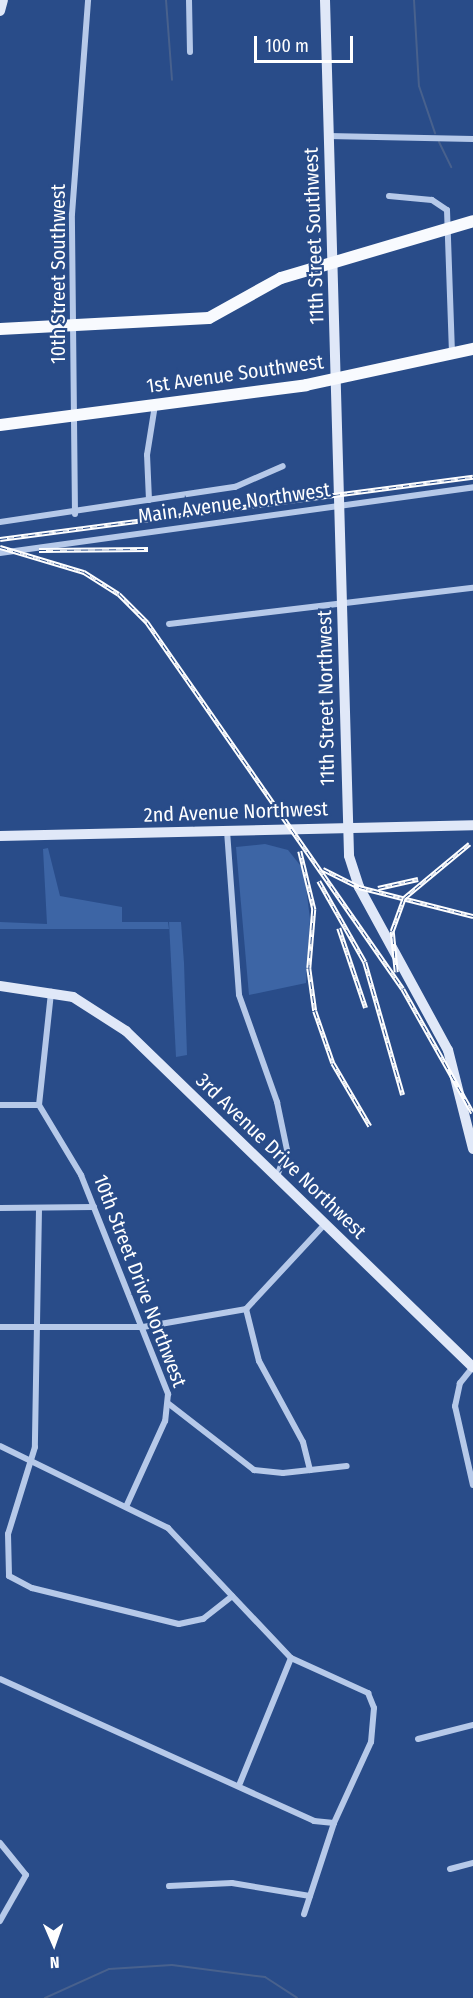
<!DOCTYPE html>
<html>
<head>
<meta charset="utf-8">
<style>
  body { margin:0 }
  #map { position:relative; width:473px; height:1998px; overflow:hidden; background:#294c89; font-family:"Fira Sans Condensed",sans-serif }
  div>[style] { position:absolute }
  .green>* { inset:0; background:#3d65a5 }
  .stream>* { height:2px; margin:-1px; padding:0 1px; transform-origin:1px; border-radius:1px; background:#48618d }
  .street>* { height:6px; margin:-3px; padding:0 3px; transform-origin:3px; border-radius:3px; background:#b6c9e9 }
  .secondary>* { height:10px; margin:-5px; padding:0 5px; transform-origin:5px; border-radius:5px; background:#e0e8f8 }
  .primary>* { height:12px; margin:-6px; padding:0 6px; transform-origin:6px; border-radius:6px; background:#f8fafe }
  .rail>* { height:4.5px; margin-top:-2.25px; transform-origin:0; background:repeating-linear-gradient(90deg,#294c89 0 7px,#fff 0 14px); box-sizing:border-box; border-block:2px solid #fff }
  span { translate:-50% -50%; white-space:nowrap; text-align:center; line-height:1.15; -webkit-text-stroke:4.5px #294c89; paint-order:stroke }
  .street-label { font-size:20px; color:#fff }
  .north { position:absolute; left:24px; top:1914px; width:60px; height:60px; -webkit-text-stroke:4px #294c89; paint-order:stroke; rotate:178deg; font-size:16px; font-weight:700; line-height:24px; text-align:center; color:#fff }
  .north::after { content:''; display:block; margin:auto; width:21px; height:27px; background:#fff; clip-path:polygon(50% 0,100% 100%,50% 72%,0 100%) }
  .scale { position:absolute; left:254px; top:36px; width:99px; height:27px; box-sizing:border-box; border:3px solid #fff; border-top:0; padding-left:8px; font-size:18px; line-height:21px; white-space:nowrap; color:#fff; -webkit-text-stroke:4px #294c89; paint-order:stroke }
</style>
</head>
<body>
<div id="map">
  <div class="green">
    <div style="clip-path:polygon(265px 844px,288px 850px,304px 870px,310px 919px,306px 983px,249px 995px,236px 847px)"></div>
    <div style="clip-path:polygon(48px 848px,60px 896px,122px 907px,122px 922px,168px 922px,169px 929px,0 929px,0 922px,47px 924px,43px 849px)"></div>
    <div style="clip-path:polygon(169px 922px,181px 922px,184px 963px,187px 1055px,176px 1057px)"></div>
  </div>
  <div class="stream">
    <div style="left:166px;top:0;width:80px;rotate:85.7deg"></div>
    <div style="left:414px;top:0;width:86px;rotate:86.7deg"></div>
    <div style="left:419px;top:86px;width:50px;rotate:71.2deg"></div>
    <div style="left:439px;top:142px;width:28px;rotate:64deg"></div>
    <div style="left:45px;top:1998px;width:70px;rotate:-24.4deg"></div>
    <div style="left:109px;top:1969px;width:63px;rotate:-3.6deg"></div>
    <div style="left:172px;top:1965px;width:94px;rotate:7.4deg"></div>
    <div style="left:265px;top:1977px;width:38px;rotate:33deg"></div>
  </div>
  <div class="street">
    <div style="left:189px;top:0;width:52px;rotate:88.9deg"></div>
    <div style="left:328px;top:136px;width:145px;rotate:1.2deg"></div>
    <div style="left:389px;top:196px;width:43px;rotate:5.3deg"></div>
    <div style="left:432px;top:200px;width:18px;rotate:34deg"></div>
    <div style="left:447px;top:210px;width:144px;rotate:88deg"></div>
    <div style="left:149px;top:500px;width:45px;rotate:-92.5deg"></div>
    <div style="left:147px;top:455px;width:51px;rotate:-80.9deg"></div>
    <div style="left:75px;top:514px;width:300px;rotate:-90.6deg"></div>
    <div style="left:72px;top:214px;width:215px;rotate:-85.7deg"></div>
    <div style="left:0;top:522px;width:238px;rotate:-8.5deg"></div>
    <div style="left:235px;top:487px;width:52px;rotate:-23.6deg"></div>
    <div style="left:0;top:553px;width:478px;rotate:-7.9deg"></div>
    <div style="left:169px;top:624px;width:306px;rotate:-6.8deg"></div>
    <div style="left:227px;top:831px;width:164px;rotate:85.8deg"></div>
    <div style="left:239px;top:995px;width:114px;rotate:70.4deg"></div>
    <div style="left:277px;top:1102px;width:49px;rotate:78.2deg"></div>
    <div style="left:287px;top:1150px;width:28px;rotate:111deg"></div>
    <div style="left:0;top:1105px;width:39px"></div>
    <div style="left:39px;top:1105px;width:82px;rotate:59deg"></div>
    <div style="left:81px;top:1175px;width:236px;rotate:68.3deg"></div>
    <div style="left:168px;top:1394px;width:27px;rotate:96deg"></div>
    <div style="left:165px;top:1421px;width:94px;rotate:114.4deg"></div>
    <div style="left:39px;top:1105px;width:114px;rotate:-83.9deg"></div>
    <div style="left:0;top:1208px;width:94px;rotate:-0.6deg"></div>
    <div style="left:39px;top:1209px;width:238px;rotate:91deg"></div>
    <div style="left:35px;top:1447px;width:91px;rotate:107.2deg"></div>
    <div style="left:8px;top:1534px;width:42px;rotate:88.6deg"></div>
    <div style="left:9px;top:1576px;width:26px;rotate:28deg"></div>
    <div style="left:32px;top:1588px;width:151px;rotate:13.8deg"></div>
    <div style="left:179px;top:1624px;width:25px;rotate:-12deg"></div>
    <div style="left:203px;top:1619px;width:37px;rotate:-38deg"></div>
    <div style="left:246px;top:1309px;width:54px;rotate:76deg"></div>
    <div style="left:259px;top:1361px;width:92px;rotate:61.5deg"></div>
    <div style="left:303px;top:1442px;width:29px;rotate:76deg"></div>
    <div style="left:0;top:1327px;width:143px"></div>
    <div style="left:143px;top:1327px;width:105px;rotate:-9.9deg"></div>
    <div style="left:246px;top:1309px;width:116px;rotate:-47.1deg"></div>
    <div style="left:473px;top:1367px;width:21px;rotate:129deg"></div>
    <div style="left:460px;top:1383px;width:24px;rotate:102deg"></div>
    <div style="left:455px;top:1406px;width:81px;rotate:77.2deg"></div>
    <div style="left:169px;top:1404px;width:108px;rotate:37.8deg"></div>
    <div style="left:254px;top:1470px;width:29px;rotate:6deg"></div>
    <div style="left:283px;top:1473px;width:64px;rotate:-6.2deg"></div>
    <div style="left:0;top:1446px;width:187px;rotate:26deg"></div>
    <div style="left:168px;top:1528px;width:179px;rotate:46.6deg"></div>
    <div style="left:291px;top:1658px;width:85px;rotate:24.4deg"></div>
    <div style="left:368px;top:1693px;width:16px;rotate:68deg"></div>
    <div style="left:374px;top:1708px;width:34px;rotate:95deg"></div>
    <div style="left:371px;top:1742px;width:89px;rotate:114.6deg"></div>
    <div style="left:334px;top:1823px;width:96px;rotate:108.2deg"></div>
    <div style="left:0;top:1679px;width:345px;rotate:24.3deg"></div>
    <div style="left:314px;top:1821px;width:20px;rotate:6deg"></div>
    <div style="left:418px;top:1739px;width:57px;rotate:-14.3deg"></div>
    <div style="left:240px;top:1783px;width:135px;rotate:-67.8deg"></div>
    <div style="left:0;top:1843px;width:41px;rotate:50.9deg"></div>
    <div style="left:26px;top:1875px;width:53px;rotate:119.5deg"></div>
    <div style="left:450px;top:1869px;width:24px;rotate:-15deg"></div>
    <div style="left:169px;top:1886px;width:63px;rotate:-2.7deg"></div>
    <div style="left:232px;top:1883px;width:79px;rotate:9.5deg"></div>
  </div>
  <div class="secondary">
    <div style="left:325px;top:0;width:856px;rotate:88.39deg"></div>
    <div style="left:349px;top:856px;width:33px;rotate:72deg"></div>
    <div style="left:359px;top:887px;width:186px;rotate:61.4deg"></div>
    <div style="left:448px;top:1050px;width:102px;rotate:75.8deg"></div>
    <div style="left:0;top:11px;width:11px;rotate:-75deg"></div>
    <div style="left:0;top:836px;width:473px;rotate:-1.3deg"></div>
    <div style="left:0;top:986px;width:74px;rotate:8.6deg"></div>
    <div style="left:73px;top:997px;width:63px;rotate:32.7deg"></div>
    <div style="left:126px;top:1031px;width:483px;rotate:44.1deg"></div>
  </div>
  <div class="primary">
    <div style="left:0;top:329px;width:209px;rotate:-3deg"></div>
    <div style="left:209px;top:318px;width:82px;rotate:-29.1deg"></div>
    <div style="left:281px;top:278px;width:200px;rotate:-16.5deg"></div>
    <div style="left:0;top:425px;width:309px;rotate:-7.4deg"></div>
    <div style="left:306px;top:385px;width:171px;rotate:-12.2deg"></div>
  </div>
  <div class="rail">
    <div style="left:0;top:539px;width:477px;rotate:-7.5deg"></div>
    <div style="left:0;top:547px;width:88px;rotate:16.6deg"></div>
    <div style="left:84px;top:572px;width:41px;rotate:32.2deg"></div>
    <div style="left:119px;top:594px;width:40px;rotate:45deg"></div>
    <div style="left:147px;top:622px;width:447px;rotate:55.1deg"></div>
    <div style="left:403px;top:989px;width:142px;rotate:60.6deg"></div>
    <div style="left:39px;top:550px;width:109px;rotate:-0.5deg"></div>
    <div style="left:300px;top:851px;width:60px;rotate:76.4deg"></div>
    <div style="left:314px;top:909px;width:59px;rotate:94.8deg"></div>
    <div style="left:309px;top:968px;width:43px;rotate:82.1deg"></div>
    <div style="left:315px;top:1011px;width:55px;rotate:70.9deg"></div>
    <div style="left:333px;top:1063px;width:73px;rotate:59.6deg"></div>
    <div style="left:323px;top:869px;width:40px;rotate:26.6deg"></div>
    <div style="left:359px;top:887px;width:118px;rotate:14.3deg"></div>
    <div style="left:319px;top:881px;width:93px;rotate:60.4deg"></div>
    <div style="left:365px;top:962px;width:138px;rotate:74.1deg"></div>
    <div style="left:378px;top:888px;width:41px;rotate:-12.7deg"></div>
    <div style="left:339px;top:928px;width:84px;rotate:71.4deg"></div>
    <div style="left:396px;top:972px;width:41px;rotate:-95.6deg"></div>
    <div style="left:392px;top:931px;width:35px;rotate:-70deg"></div>
    <div style="left:404px;top:898px;width:85px;rotate:-39.7deg"></div>
  </div>
  <div class="street-label">
    <span style="left:314px;top:236px;rotate:-92deg">11th Street Southwest</span>
    <span style="left:58px;top:274px;rotate:-90deg">10th Street Southwest</span>
    <span style="left:235px;top:374px;rotate:-8deg">1st Avenue Southwest</span>
    <span style="left:234px;top:503px;rotate:-8deg">Main Avenue Northwest</span>
    <span style="left:326px;top:698px;rotate:-91deg">11th Street Northwest</span>
    <span style="left:236px;top:812px;rotate:-2deg">2nd Avenue Northwest</span>
    <span style="left:281px;top:1156px;rotate:44deg">3rd Avenue Drive Northwest</span>
    <span style="left:140px;top:1281px;rotate:69deg">10th Street Drive Northwest</span>
  </div>
  <div class="north">N</div>
  <div class="scale">100 m</div>
</div>
</body>
</html>
